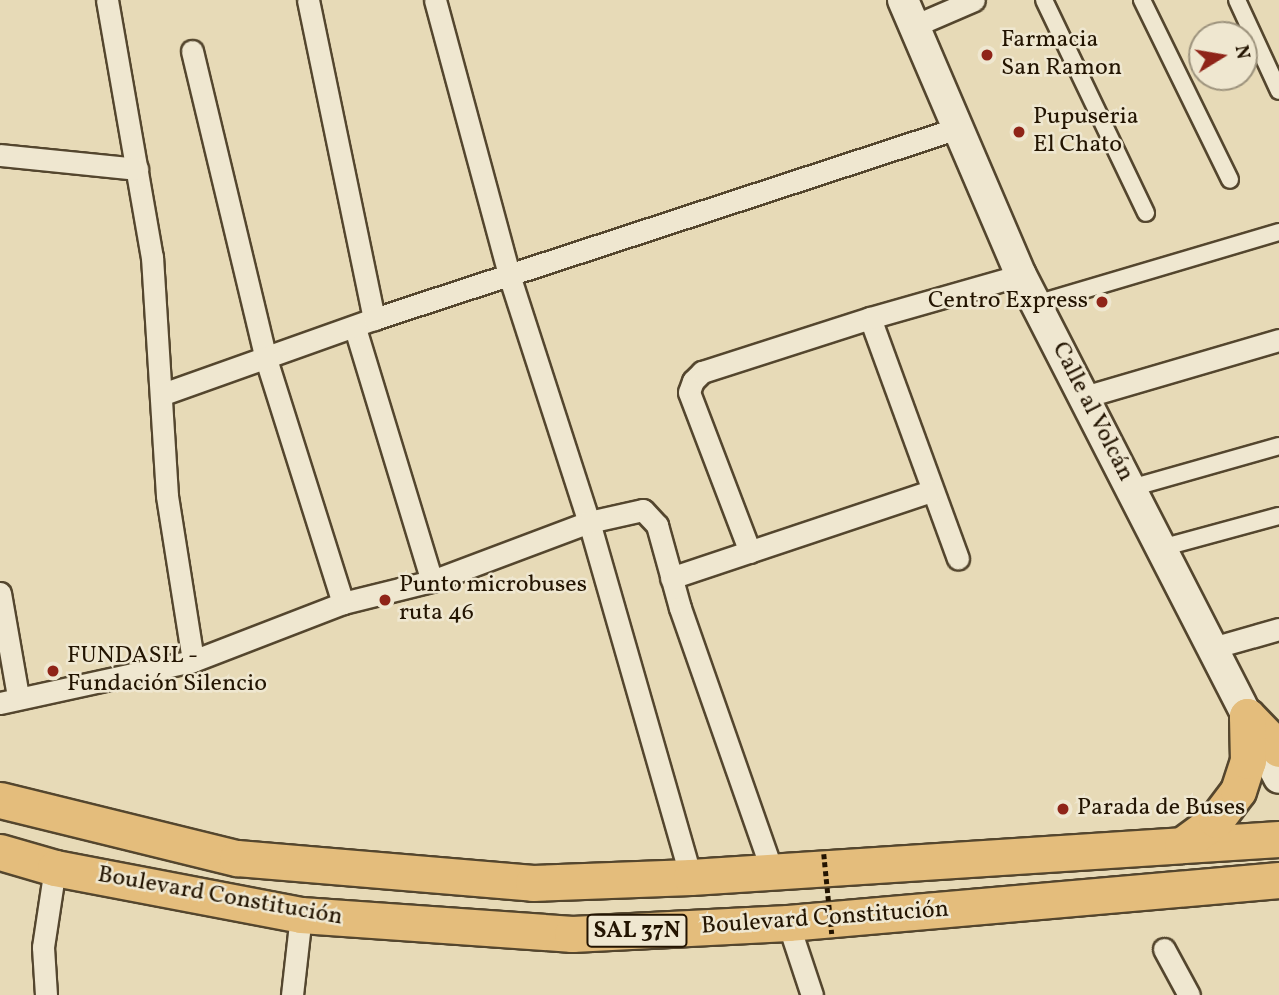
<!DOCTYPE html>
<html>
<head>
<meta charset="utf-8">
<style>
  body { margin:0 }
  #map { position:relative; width:1279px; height:995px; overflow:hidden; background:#e7dab7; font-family:Vollkorn,serif }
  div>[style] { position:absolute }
  .roads { filter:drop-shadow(2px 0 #54462e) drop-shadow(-2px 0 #54462e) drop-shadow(0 2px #54462e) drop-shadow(0 -2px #54462e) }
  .pedestrian>* { height:16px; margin:-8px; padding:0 8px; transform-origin:8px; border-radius:8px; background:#efe7d0 }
  .minor>* { height:21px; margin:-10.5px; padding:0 10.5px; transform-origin:10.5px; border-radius:10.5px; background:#efe7d0 }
  .secondary>* { height:30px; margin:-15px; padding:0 15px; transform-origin:15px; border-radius:15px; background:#efe7d0 }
  .trunk>* { height:35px; margin:-17.5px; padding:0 17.5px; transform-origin:17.5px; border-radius:17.5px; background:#e4bd7c }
  .path-bridge>* { height:4.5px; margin-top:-2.25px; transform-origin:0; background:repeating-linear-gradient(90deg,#231401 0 5px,transparent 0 8.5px) }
  .dots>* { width:19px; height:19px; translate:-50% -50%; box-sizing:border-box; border:4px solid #efe7d0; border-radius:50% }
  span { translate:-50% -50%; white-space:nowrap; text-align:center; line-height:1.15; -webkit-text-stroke:5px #efe7d0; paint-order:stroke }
  .shield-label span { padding:2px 5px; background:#efe7d0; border:2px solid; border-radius:5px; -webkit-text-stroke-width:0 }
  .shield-label { font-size:23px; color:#231401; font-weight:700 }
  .poi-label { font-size:24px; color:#231401 }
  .left { translate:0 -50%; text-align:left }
  .right { translate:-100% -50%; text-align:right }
  .street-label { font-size:24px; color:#231401 }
  .north { position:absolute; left:1188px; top:21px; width:70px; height:70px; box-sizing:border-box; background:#efe7d0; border:2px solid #9d937d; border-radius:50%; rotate:79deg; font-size:19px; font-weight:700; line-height:28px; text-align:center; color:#231401 }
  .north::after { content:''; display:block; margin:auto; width:24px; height:32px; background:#8f2418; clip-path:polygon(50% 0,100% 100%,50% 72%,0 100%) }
</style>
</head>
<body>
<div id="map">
  <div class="roads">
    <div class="pedestrian">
      <div style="left:1044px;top:0;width:236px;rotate:64.4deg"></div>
      <div style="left:1142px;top:0;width:200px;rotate:63.9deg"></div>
      <div style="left:1237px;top:0;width:100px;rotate:65.2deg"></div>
      <div style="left:1036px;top:304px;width:253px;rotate:-16.5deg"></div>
      <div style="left:1131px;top:488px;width:154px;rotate:-15.8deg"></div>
      <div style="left:1161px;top:548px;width:122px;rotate:-15.2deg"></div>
    </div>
    <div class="minor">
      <div style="left:107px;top:0;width:261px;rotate:80.1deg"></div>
      <div style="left:152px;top:257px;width:239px;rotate:86.4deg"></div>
      <div style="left:167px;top:496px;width:167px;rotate:81deg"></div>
      <div style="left:308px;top:0;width:326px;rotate:78.3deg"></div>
      <div style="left:435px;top:0;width:288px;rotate:74.9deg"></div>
      <div style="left:510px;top:278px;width:256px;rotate:72.1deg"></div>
      <div style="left:589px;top:522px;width:369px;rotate:74deg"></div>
      <div style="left:914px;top:26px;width:65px;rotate:-23.4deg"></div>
      <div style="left:192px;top:51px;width:317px;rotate:76.5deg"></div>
      <div style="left:266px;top:359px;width:256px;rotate:72.5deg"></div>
      <div style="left:0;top:155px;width:138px;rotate:5.8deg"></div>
      <div style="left:870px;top:318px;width:256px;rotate:69.9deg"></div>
      <div style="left:355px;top:328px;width:264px;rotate:73.1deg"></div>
      <div style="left:163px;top:394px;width:224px;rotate:-19.6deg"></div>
      <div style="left:374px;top:319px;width:611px;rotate:-18.11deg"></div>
      <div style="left:1084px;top:397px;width:203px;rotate:-16.3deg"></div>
      <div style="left:750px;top:552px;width:171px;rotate:-110.9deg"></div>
      <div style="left:689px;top:392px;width:12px;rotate:-70deg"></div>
      <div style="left:693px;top:381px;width:13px;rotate:-45deg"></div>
      <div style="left:702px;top:372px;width:176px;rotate:-17.8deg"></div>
      <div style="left:870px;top:318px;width:157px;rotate:-15.9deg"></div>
      <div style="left:671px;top:578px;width:274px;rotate:-18.5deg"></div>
      <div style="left:0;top:593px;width:105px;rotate:80.1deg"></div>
      <div style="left:1212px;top:648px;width:70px;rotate:-15.8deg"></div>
      <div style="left:0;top:703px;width:198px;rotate:-12.3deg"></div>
      <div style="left:193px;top:661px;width:161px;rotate:-21.1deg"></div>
      <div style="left:343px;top:603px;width:92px;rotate:-13.9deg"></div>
      <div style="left:432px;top:581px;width:168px;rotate:-20.6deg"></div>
      <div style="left:589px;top:522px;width:55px;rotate:-12.5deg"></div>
      <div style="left:643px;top:510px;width:21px;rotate:47deg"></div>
      <div style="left:657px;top:525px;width:86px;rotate:74.5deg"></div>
      <div style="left:680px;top:608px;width:278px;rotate:70.7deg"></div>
      <div style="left:788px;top:923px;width:76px;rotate:71.6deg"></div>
      <div style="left:1164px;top:949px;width:52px;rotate:61.5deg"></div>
      <div style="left:46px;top:995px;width:48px;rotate:-93.6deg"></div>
      <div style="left:43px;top:947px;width:80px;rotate:-81.4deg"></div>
      <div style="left:292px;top:995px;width:81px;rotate:-83.6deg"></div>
    </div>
    <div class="secondary">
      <div style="left:903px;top:0;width:299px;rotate:66.8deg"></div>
      <div style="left:1021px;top:275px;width:565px;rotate:62.85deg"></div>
    </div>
    <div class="trunk">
      <div style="left:1247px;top:716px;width:46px;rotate:45.9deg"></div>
      <div style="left:0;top:800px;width:244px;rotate:13.8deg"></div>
      <div style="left:237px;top:858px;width:297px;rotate:4.8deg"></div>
      <div style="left:533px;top:883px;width:158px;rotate:-2.2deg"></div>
      <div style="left:691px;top:877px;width:589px;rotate:-3.7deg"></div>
      <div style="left:1182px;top:845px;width:42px;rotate:-36.3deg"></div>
      <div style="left:1216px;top:820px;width:36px;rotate:-53deg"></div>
      <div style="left:1238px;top:791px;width:32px;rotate:-72deg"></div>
      <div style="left:1248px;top:761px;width:45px;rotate:-91.3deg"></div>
      <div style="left:0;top:852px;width:57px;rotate:16.2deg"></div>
      <div style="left:55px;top:868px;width:250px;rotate:10.8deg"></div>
      <div style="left:301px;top:915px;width:272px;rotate:4deg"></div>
      <div style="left:572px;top:934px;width:216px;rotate:-2.9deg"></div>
      <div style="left:788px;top:923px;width:493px;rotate:-5deg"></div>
    </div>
  </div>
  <div class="path-bridge">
    <div style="left:824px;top:854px;width:80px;rotate:84.3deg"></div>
  </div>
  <div class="dots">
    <div style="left:987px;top:55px;background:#8f2418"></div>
    <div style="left:1019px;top:132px;background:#8f2418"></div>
    <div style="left:1102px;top:302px;background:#8f2418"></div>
    <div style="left:385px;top:600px;background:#8f2418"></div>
    <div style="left:53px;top:671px;background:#8f2418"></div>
    <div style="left:1063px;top:809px;background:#8f2418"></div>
  </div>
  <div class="shield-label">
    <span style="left:637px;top:931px">SAL 37N</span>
  </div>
  <div class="poi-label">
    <span class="left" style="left:1001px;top:55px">Farmacia<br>San Ramon</span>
    <span class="left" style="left:1033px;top:132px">Pupuseria<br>El Chato</span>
    <span class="right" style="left:1088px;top:302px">Centro Express</span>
    <span class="left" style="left:399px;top:600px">Punto microbuses<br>ruta 46</span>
    <span class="left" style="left:67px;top:671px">FUNDASIL -<br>Fundación Silencio</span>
    <span class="left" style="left:1077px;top:809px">Parada de Buses</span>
  </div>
  <div class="street-label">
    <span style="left:1092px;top:412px;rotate:63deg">Calle al Volcán</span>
    <span style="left:220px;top:897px;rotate:10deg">Boulevard Constitución</span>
    <span style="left:825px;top:919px;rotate:-4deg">Boulevard Constitución</span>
  </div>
  <div class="north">N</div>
</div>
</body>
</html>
